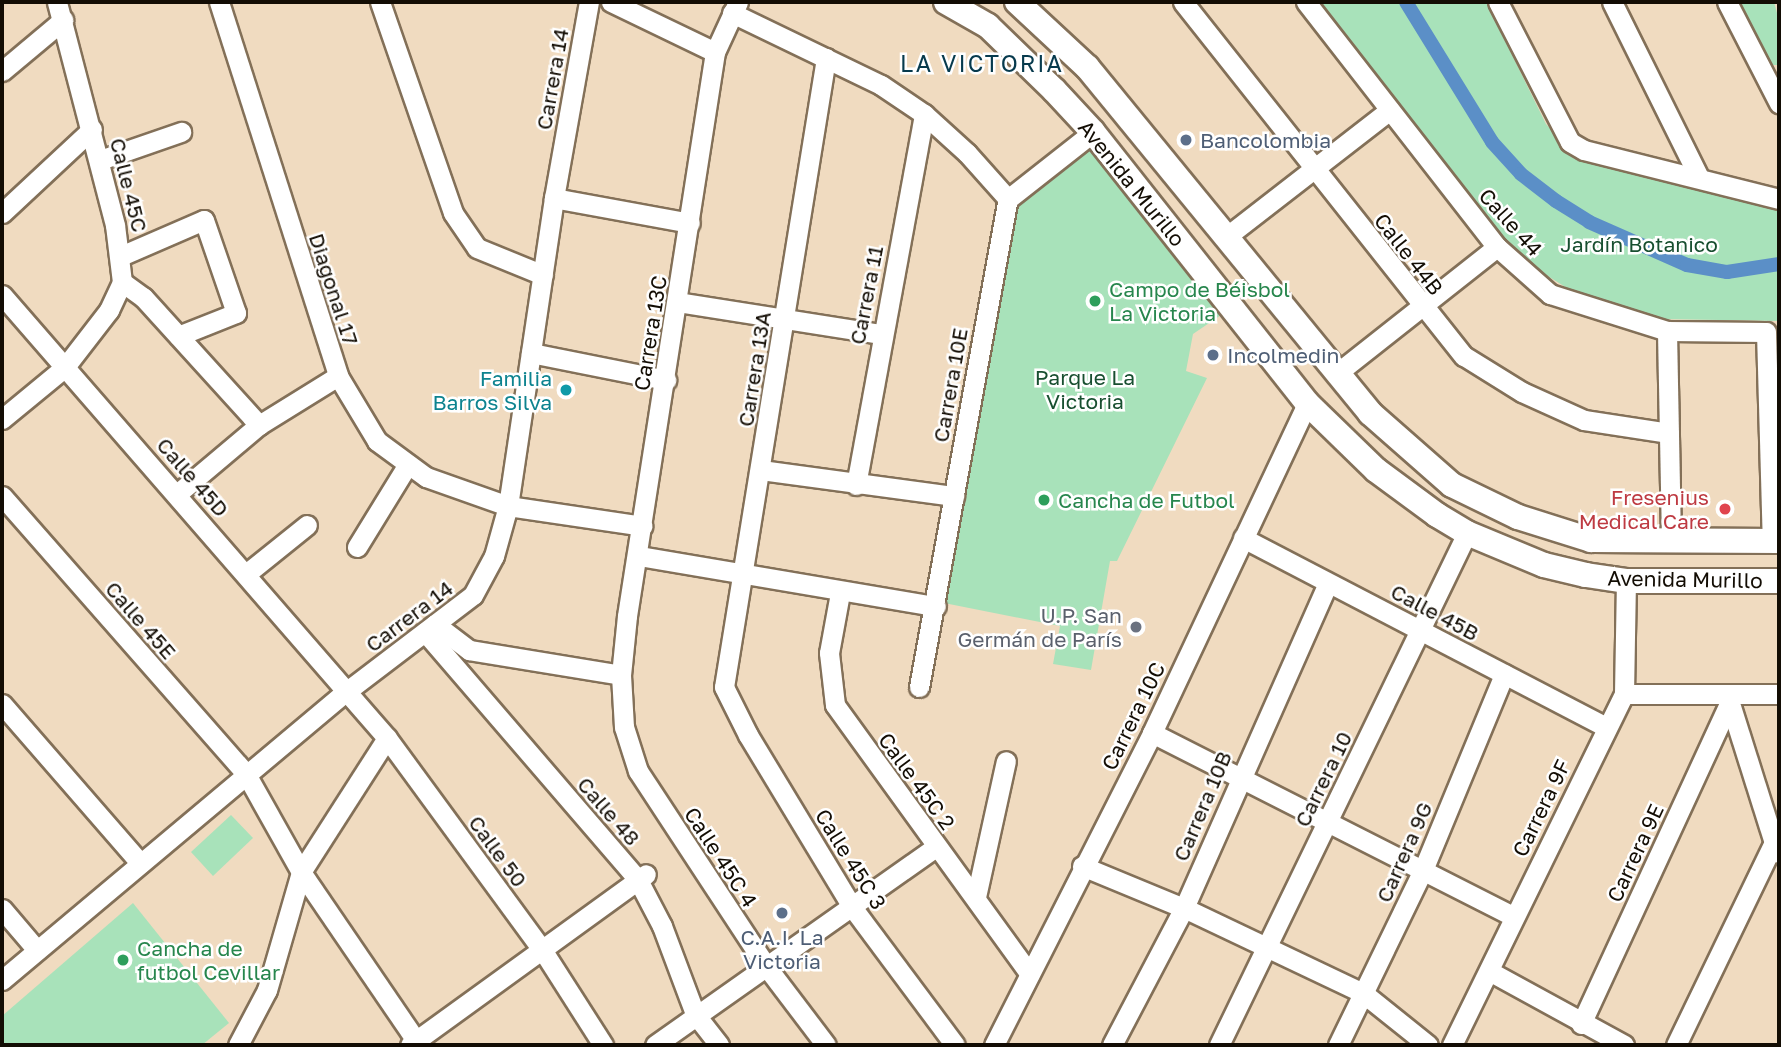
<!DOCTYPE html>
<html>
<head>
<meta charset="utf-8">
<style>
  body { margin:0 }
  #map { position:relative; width:1781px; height:1047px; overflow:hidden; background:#f0dbc0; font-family:"Golos Text",sans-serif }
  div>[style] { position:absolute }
  .green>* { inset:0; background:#a8e2ba }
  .canal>* { height:14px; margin:-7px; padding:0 7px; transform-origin:7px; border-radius:7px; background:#5b8fc7 }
  .roads { filter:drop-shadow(2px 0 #837058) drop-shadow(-2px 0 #837058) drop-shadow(0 2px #837058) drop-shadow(0 -2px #837058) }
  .minor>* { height:19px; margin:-9.5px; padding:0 9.5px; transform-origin:9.5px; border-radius:9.5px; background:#fff }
  .major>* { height:24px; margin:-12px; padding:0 12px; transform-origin:12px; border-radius:12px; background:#fff }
  .dots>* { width:19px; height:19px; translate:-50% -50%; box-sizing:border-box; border:4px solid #fff; border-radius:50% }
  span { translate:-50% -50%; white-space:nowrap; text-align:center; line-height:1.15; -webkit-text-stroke:5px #fff; paint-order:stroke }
  .street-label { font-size:21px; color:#130d04 }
  .service-label { font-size:21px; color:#4e5e75 }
  .left { translate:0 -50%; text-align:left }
  .park-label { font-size:21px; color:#184f30 }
  .leisure-label { font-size:21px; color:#27864d }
  .culture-label { font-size:21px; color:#0d838f }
  .right { translate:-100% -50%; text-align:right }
  .health-label { font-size:21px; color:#be3a42 }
  .worship-label { font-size:21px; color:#5b616d }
  .neighbourhood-label { font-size:23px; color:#073a4d; letter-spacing:2px }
  .frame { position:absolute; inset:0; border:4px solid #130d04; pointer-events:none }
</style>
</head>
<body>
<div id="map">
  <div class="green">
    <div style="clip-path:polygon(1321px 2px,1486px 2px,1546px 124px,1577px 158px,1779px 205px,1779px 321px,1660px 319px,1575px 293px,1530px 265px,1508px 243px)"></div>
    <div style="clip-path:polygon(1738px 2px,1774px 2px,1779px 20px,1779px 65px,1769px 65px)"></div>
    <div style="clip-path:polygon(1094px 138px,1221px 315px,1193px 334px,1186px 371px,1207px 378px,1117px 561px,1110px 561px,1091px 670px,1053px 664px,1060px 626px,944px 603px,1011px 204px)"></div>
    <div style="clip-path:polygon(231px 815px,253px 838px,213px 876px,191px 852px)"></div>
    <div style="clip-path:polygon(133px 903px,229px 1023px,202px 1045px,2px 1045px,2px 1016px)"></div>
  </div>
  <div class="canal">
    <div style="left:1406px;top:2px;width:164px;rotate:58.4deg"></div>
    <div style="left:1492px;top:142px;width:43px;rotate:47.8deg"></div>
    <div style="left:1521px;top:174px;width:44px;rotate:37.6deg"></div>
    <div style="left:1556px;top:201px;width:39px;rotate:32deg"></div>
    <div style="left:1589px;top:222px;width:107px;rotate:23.7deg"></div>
    <div style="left:1687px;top:265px;width:41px;rotate:9.9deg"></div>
    <div style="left:1727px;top:272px;width:53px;rotate:-8.7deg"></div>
  </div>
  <div class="roads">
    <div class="minor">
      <div style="left:219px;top:2px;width:392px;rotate:72.3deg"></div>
      <div style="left:338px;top:376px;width:76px;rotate:59deg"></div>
      <div style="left:377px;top:441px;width:61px;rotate:36.3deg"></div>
      <div style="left:426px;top:477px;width:87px;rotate:19.5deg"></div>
      <div style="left:508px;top:506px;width:136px;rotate:8.4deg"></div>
      <div style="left:380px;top:2px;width:223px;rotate:70.9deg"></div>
      <div style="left:453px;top:213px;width:42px;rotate:55.6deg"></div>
      <div style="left:477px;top:248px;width:71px;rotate:22.2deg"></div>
      <div style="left:611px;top:2px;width:115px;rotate:25.7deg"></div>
      <div style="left:738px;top:2px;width:55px;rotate:114.7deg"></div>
      <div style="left:715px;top:52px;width:571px;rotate:98.87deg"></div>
      <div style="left:627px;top:616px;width:59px;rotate:95.8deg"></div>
      <div style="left:621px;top:675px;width:52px;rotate:86.7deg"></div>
      <div style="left:624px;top:727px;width:46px;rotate:72.3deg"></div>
      <div style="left:638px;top:771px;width:233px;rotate:56.7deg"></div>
      <div style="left:766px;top:966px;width:99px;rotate:52.8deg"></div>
      <div style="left:1183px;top:2px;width:452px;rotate:51.6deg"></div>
      <div style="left:1464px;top:356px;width:68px;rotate:31.8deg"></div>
      <div style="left:1522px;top:392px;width:68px;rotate:24.3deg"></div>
      <div style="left:1584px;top:420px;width:86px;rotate:8.7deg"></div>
      <div style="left:1306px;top:2px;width:311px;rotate:52.1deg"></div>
      <div style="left:1497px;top:247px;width:71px;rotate:41.6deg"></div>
      <div style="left:1550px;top:294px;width:123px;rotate:17.5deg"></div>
      <div style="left:1667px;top:331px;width:99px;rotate:0.6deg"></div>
      <div style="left:1766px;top:332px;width:209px;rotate:88.4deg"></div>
      <div style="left:1498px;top:2px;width:157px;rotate:62.8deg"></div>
      <div style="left:1570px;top:142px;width:16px;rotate:30deg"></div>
      <div style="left:1584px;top:150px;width:201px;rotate:14.1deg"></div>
      <div style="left:1612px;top:2px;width:195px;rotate:63.6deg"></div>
      <div style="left:1727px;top:2px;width:114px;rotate:62.8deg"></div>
      <div style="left:732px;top:13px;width:165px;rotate:25.8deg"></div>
      <div style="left:881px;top:85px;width:52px;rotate:34deg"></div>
      <div style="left:924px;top:114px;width:58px;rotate:42.2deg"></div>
      <div style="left:967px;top:153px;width:62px;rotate:48.3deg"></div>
      <div style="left:826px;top:58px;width:637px;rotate:99.21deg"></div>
      <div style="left:724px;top:687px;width:54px;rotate:63.4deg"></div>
      <div style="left:748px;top:735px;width:201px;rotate:58.8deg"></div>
      <div style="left:852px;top:907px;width:172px;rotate:53.3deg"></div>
      <div style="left:2px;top:71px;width:80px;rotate:-39.9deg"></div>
      <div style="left:100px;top:160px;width:86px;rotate:-19.1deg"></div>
      <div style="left:554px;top:198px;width:138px;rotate:10.4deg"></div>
      <div style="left:2px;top:213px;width:123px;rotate:-43deg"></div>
      <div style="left:1226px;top:237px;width:207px;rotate:-37.8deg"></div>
      <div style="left:123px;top:255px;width:88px;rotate:-23.4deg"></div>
      <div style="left:204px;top:220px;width:98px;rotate:71deg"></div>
      <div style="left:236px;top:313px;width:62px;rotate:158.4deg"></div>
      <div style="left:122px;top:282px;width:26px;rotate:36deg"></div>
      <div style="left:143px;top:297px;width:173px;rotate:47.8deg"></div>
      <div style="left:2px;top:295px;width:587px;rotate:49.01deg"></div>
      <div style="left:387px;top:738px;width:264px;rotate:53.8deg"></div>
      <div style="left:543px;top:951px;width:112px;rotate:57.4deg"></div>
      <div style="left:678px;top:302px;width:206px;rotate:9deg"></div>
      <div style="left:1667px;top:331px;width:210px;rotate:88.9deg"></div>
      <div style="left:531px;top:353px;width:138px;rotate:11.3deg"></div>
      <div style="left:1336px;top:374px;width:205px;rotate:-38.3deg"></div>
      <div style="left:2px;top:419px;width:82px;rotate:-39.5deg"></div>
      <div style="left:65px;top:367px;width:72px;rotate:-52.3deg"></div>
      <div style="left:109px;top:310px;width:31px;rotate:-65deg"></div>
      <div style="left:122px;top:282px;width:57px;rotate:-97deg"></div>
      <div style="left:115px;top:225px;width:230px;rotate:-104.6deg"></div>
      <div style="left:761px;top:470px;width:195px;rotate:7.7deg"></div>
      <div style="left:856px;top:485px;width:377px;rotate:-79.6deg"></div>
      <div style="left:177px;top:494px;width:107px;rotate:-40.1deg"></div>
      <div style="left:259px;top:425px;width:93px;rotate:-31.8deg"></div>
      <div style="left:2px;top:496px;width:370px;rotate:48.7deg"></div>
      <div style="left:246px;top:774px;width:112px;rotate:60.7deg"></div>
      <div style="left:301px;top:872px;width:209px;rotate:55.7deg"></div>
      <div style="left:1243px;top:538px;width:409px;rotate:27.5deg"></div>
      <div style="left:357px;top:547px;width:97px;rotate:-58.4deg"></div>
      <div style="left:639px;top:556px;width:301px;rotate:9.6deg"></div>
      <div style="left:246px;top:574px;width:78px;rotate:-38.8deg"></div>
      <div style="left:840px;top:593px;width:61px;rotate:100.4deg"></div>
      <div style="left:829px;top:653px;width:52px;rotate:83.4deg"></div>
      <div style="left:835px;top:705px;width:332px;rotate:54.1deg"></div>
      <div style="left:435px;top:624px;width:43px;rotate:37.4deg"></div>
      <div style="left:469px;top:650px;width:154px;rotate:9.3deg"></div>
      <div style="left:425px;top:632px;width:327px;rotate:49.3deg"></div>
      <div style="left:638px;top:880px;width:52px;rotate:62.4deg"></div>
      <div style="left:662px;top:926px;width:94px;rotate:69.4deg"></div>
      <div style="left:695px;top:1014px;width:39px;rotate:52deg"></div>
      <div style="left:919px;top:687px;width:496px;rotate:-79.7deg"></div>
      <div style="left:1008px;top:199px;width:108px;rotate:-38.2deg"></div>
      <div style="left:1624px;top:694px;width:155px"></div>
      <div style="left:1728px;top:697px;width:163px;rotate:72.5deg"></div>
      <div style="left:2px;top:704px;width:211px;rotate:49deg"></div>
      <div style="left:1152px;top:733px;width:405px;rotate:26.9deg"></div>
      <div style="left:1082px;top:866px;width:110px;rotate:22.4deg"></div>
      <div style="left:1184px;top:908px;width:198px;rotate:25.4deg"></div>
      <div style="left:1363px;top:993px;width:83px;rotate:38.7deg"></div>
      <div style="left:976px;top:897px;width:139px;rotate:-77.6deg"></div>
      <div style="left:2px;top:909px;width:54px;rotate:49.5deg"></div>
      <div style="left:1489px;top:971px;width:154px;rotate:28.7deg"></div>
      <div style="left:2px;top:980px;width:450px;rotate:-40deg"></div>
      <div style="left:347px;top:691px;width:158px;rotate:-37.3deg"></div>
      <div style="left:473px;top:595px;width:44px;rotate:-61.7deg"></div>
      <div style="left:494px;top:556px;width:52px;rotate:-74.4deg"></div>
      <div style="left:508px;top:506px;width:311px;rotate:-81.5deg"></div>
      <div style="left:554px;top:198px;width:199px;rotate:-79.9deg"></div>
      <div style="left:1581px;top:1024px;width:355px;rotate:-65.2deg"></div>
      <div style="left:238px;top:1045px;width:62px;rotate:-62.2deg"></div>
      <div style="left:267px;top:990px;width:123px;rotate:-73.9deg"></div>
      <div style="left:301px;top:872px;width:159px;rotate:-57.3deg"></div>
      <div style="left:410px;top:1045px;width:291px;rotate:-35.9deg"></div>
      <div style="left:655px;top:1045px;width:344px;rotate:-35.2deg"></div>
      <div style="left:994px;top:1045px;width:350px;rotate:-63.1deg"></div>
      <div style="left:1152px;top:733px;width:365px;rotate:-64.8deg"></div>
      <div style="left:1112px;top:1045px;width:155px;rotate:-62.3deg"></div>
      <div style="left:1184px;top:908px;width:355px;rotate:-66.1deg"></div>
      <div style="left:1219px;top:1045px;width:569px;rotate:-64.16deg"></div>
      <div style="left:1338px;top:1045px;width:195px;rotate:-64.1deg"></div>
      <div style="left:1423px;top:870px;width:212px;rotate:-67.5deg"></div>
      <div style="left:1452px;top:1045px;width:391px;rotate:-63.9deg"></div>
      <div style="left:1624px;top:694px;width:113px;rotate:-89deg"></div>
      <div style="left:1676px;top:1045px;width:225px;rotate:-64.2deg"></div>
    </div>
    <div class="major">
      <div style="left:946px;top:2px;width:48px;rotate:29.7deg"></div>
      <div style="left:988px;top:26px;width:92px;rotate:44.1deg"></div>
      <div style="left:1054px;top:90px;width:57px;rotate:47.1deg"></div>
      <div style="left:1093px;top:132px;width:345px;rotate:51.7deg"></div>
      <div style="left:1307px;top:403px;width:96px;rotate:44.2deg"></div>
      <div style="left:1376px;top:470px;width:76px;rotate:36.4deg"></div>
      <div style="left:1437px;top:515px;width:35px;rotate:31deg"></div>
      <div style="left:1467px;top:533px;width:83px;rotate:22.6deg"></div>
      <div style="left:1544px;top:565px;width:43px;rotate:13.4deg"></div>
      <div style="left:1586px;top:575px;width:40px;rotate:8.5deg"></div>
      <div style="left:1626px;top:581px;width:153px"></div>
      <div style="left:1017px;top:2px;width:96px;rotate:42.9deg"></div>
      <div style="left:1087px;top:67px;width:447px;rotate:50.7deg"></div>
      <div style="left:1370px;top:413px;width:109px;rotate:41.3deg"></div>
      <div style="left:1452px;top:485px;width:73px;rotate:25.9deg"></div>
      <div style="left:1518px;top:517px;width:77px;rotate:17.5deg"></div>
      <div style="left:1591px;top:540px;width:188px;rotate:0.3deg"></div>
    </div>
  </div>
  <div class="dots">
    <div style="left:1186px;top:140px;background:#5c6f8a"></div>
    <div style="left:1095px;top:301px;background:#2e9e5b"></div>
    <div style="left:1213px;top:355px;background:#5c6f8a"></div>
    <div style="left:566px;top:390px;background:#0f9aa8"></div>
    <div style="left:1044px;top:500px;background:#2e9e5b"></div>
    <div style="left:1725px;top:509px;background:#e0444e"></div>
    <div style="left:1136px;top:627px;background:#6b7280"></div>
    <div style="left:782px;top:913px;background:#5c6f8a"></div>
    <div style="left:123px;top:960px;background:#2e9e5b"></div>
  </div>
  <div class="street-label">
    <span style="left:552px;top:79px;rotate:-80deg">Carrera 14</span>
    <span style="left:1132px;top:183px;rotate:51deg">Avenida Murillo</span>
    <span style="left:129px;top:185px;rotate:76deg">Calle 45C</span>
    <span style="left:1511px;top:222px;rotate:48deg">Calle 44</span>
    <span style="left:1409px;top:254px;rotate:52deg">Calle 44B</span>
    <span style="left:334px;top:289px;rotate:72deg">Diagonal 17</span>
    <span style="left:866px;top:295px;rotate:-79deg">Carrera 11</span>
    <span style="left:650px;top:333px;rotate:-81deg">Carrera 13C</span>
    <span style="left:754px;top:369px;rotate:-81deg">Carrera 13A</span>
    <span style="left:950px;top:385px;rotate:-80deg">Carrera 10E</span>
    <span style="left:193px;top:477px;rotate:49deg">Calle 45D</span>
    <span style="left:1685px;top:579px;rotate:1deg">Avenida Murillo</span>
    <span style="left:1435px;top:612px;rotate:28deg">Calle 45B</span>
    <span style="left:409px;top:616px;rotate:-37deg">Carrera 14</span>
    <span style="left:141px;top:620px;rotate:49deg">Calle 45E</span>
    <span style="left:1133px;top:716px;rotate:-64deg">Carrera 10C</span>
    <span style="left:1323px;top:779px;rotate:-64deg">Carrera 10</span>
    <span style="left:917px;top:781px;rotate:54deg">Calle 45C 2</span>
    <span style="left:1202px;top:806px;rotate:-67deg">Carrera 10B</span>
    <span style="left:1541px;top:808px;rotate:-64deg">Carrera 9F</span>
    <span style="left:609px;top:811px;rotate:49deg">Calle 48</span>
    <span style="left:498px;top:851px;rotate:54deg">Calle 50</span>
    <span style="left:1404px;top:852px;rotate:-66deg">Carrera 9G</span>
    <span style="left:1635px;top:853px;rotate:-65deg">Carrera 9E</span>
    <span style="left:721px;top:857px;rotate:57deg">Calle 45C 4</span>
    <span style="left:851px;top:859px;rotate:58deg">Calle 45C 3</span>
  </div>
  <div class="service-label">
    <span class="left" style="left:1200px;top:140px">Bancolombia</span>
    <span class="left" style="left:1227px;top:355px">Incolmedin</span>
    <span style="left:782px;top:949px">C.A.I. La<br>Victoria</span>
  </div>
  <div class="park-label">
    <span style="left:1639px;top:244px">Jardín Botanico</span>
    <span style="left:1085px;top:389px">Parque La<br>Victoria</span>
  </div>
  <div class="leisure-label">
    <span class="left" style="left:1109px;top:301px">Campo de Béisbol<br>La Victoria</span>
    <span class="left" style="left:1058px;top:500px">Cancha de Futbol</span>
    <span class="left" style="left:137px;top:960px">Cancha de<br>futbol Cevillar</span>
  </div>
  <div class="culture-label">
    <span class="right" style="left:552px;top:390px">Familia<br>Barros Silva</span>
  </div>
  <div class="health-label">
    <span class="right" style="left:1709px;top:509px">Fresenius<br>Medical Care</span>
  </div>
  <div class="worship-label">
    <span class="right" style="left:1122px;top:627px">U.P. San<br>Germán de París</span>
  </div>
  <div class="neighbourhood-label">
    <span style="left:982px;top:63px">LA VICTORIA</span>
  </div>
  <div class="frame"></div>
</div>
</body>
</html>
